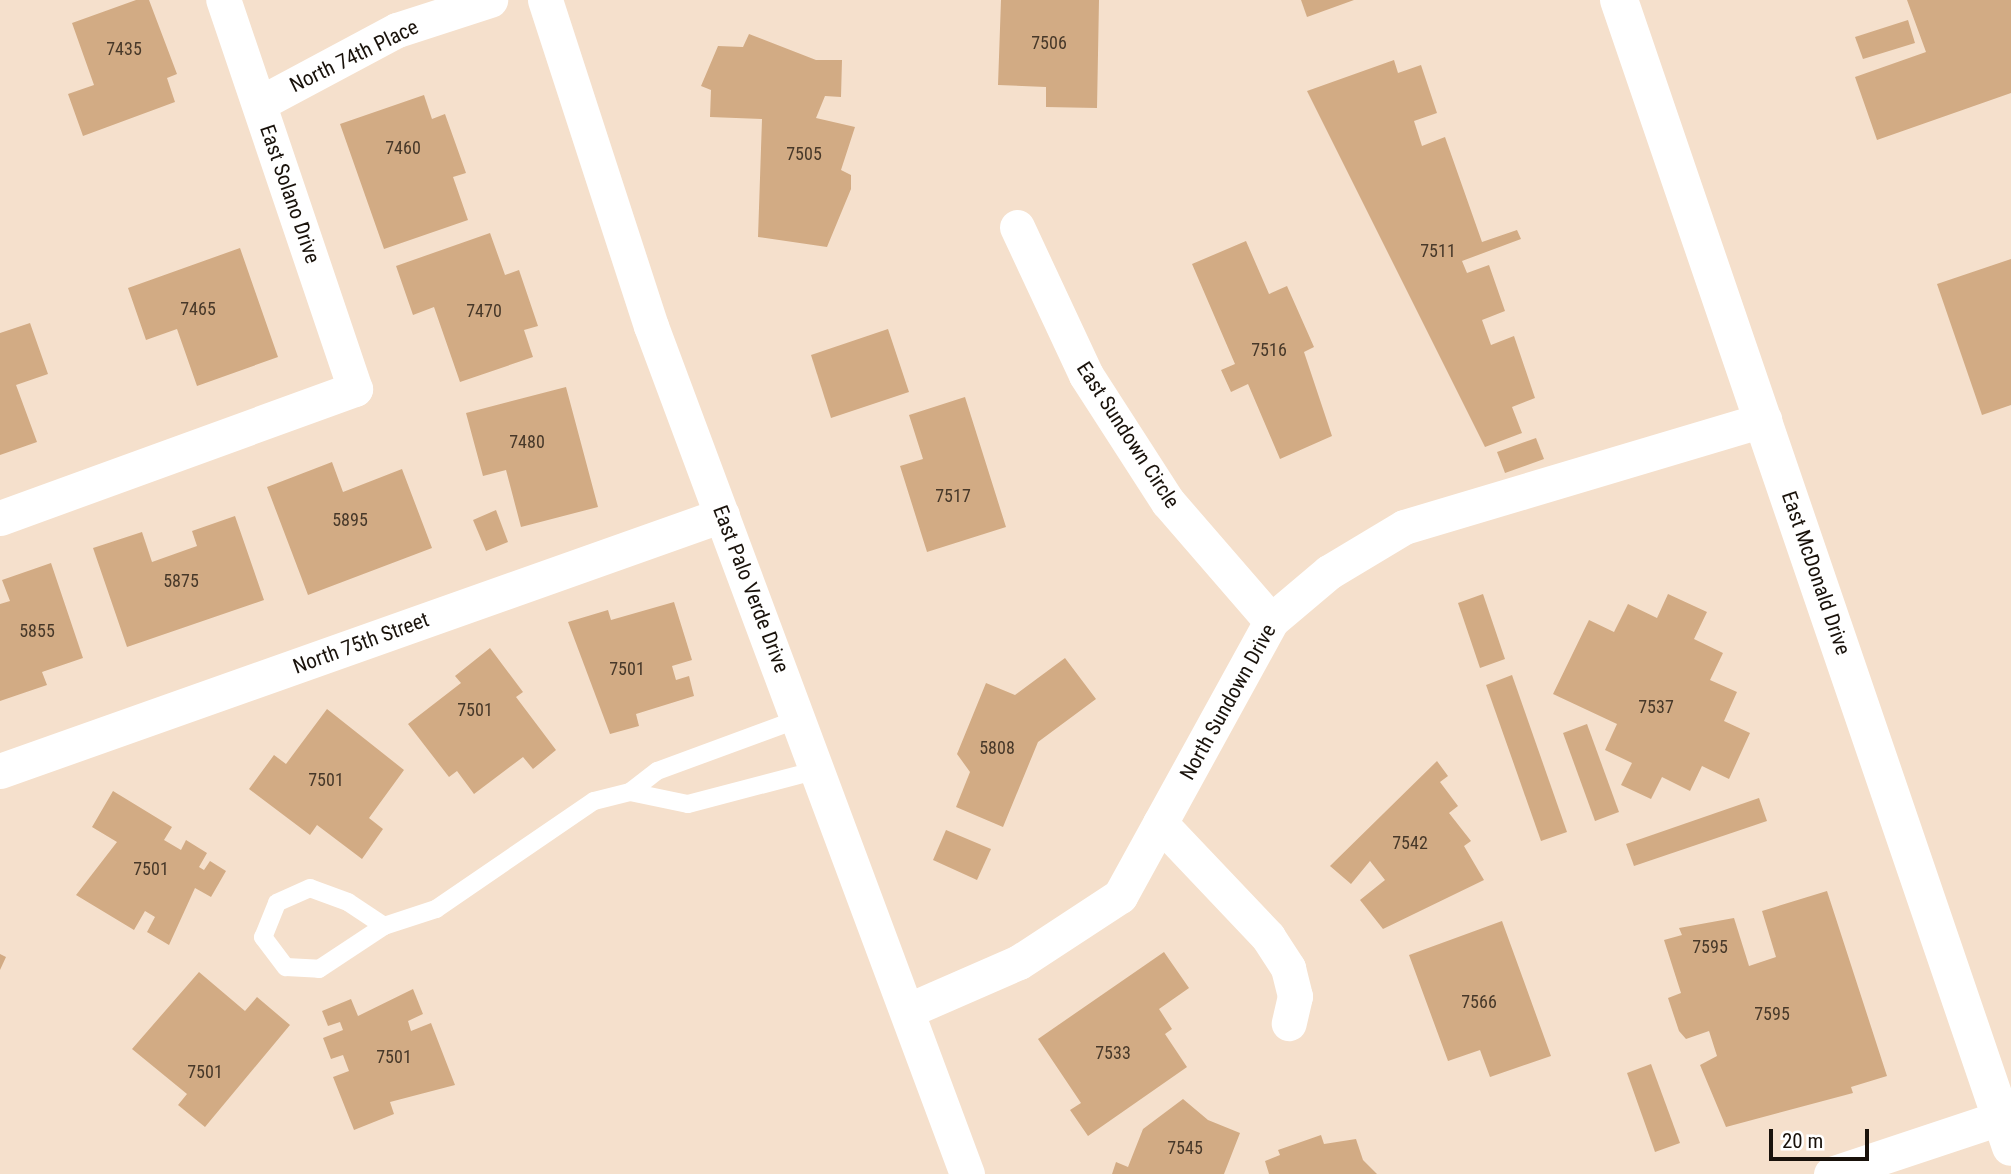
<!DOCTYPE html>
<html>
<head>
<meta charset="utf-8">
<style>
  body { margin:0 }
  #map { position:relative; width:2011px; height:1174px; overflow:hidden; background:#f5e0cc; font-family:"Roboto Condensed",sans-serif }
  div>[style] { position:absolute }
  .building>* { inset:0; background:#d2ab84 }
  .service>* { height:18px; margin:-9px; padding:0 9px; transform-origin:9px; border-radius:9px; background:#fff }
  .minor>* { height:35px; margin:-17.5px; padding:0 17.5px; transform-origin:17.5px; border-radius:17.5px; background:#fff }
  .secondary>* { height:38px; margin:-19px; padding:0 19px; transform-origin:19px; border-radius:19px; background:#fff }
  span { translate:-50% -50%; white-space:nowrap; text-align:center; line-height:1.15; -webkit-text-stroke:7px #fff; paint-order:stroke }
  .number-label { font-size:18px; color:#473829 }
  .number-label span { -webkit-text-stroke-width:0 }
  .street-label { font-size:21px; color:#19120b }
  .scale { position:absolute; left:1769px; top:1129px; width:100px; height:32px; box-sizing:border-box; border:4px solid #19120b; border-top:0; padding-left:9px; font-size:21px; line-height:24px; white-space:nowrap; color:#19120b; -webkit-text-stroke:5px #fff; paint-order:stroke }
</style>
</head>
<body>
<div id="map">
  <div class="building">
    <div style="clip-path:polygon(136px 0,149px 0,177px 74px,167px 78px,175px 102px,83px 136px,68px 94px,94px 85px,72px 23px)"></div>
    <div style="clip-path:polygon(1001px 0,1099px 0,1097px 108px,1046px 107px,1046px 87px,998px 85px)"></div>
    <div style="clip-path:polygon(1301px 0,1354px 0,1307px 17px)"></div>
    <div style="clip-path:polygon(1907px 0,2011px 0,2011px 93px,1877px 140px,1855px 77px,1926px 52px)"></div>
    <div style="clip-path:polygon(1908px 20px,1915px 43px,1863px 59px,1855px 37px)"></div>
    <div style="clip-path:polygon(749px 34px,816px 60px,842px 60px,841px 97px,825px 96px,816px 118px,855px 127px,841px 170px,851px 175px,851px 189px,827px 247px,758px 237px,762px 119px,710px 117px,711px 90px,701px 86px,718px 46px,743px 47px)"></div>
    <div style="clip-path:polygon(1394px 60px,1398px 73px,1421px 65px,1437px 113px,1414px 121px,1422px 146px,1445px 137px,1482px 242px,1517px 230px,1521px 239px,1462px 261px,1467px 273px,1489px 265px,1505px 311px,1482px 320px,1491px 345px,1514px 336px,1535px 398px,1512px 407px,1522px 433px,1485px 447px,1307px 91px)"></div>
    <div style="clip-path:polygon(424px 95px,432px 119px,445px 114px,466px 173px,453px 177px,468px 220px,384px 249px,340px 124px)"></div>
    <div style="clip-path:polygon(490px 233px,505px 275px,519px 270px,538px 326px,524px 330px,533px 357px,460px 382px,434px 307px,413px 315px,396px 266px)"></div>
    <div style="clip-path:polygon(1246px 241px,1269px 294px,1287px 286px,1314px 347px,1304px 352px,1332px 436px,1280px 459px,1248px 384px,1231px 392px,1221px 370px,1235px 364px,1192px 264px)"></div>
    <div style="clip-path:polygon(240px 248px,278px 357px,197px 386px,177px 329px,146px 340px,128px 288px)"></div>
    <div style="clip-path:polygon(2011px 259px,2011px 405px,1982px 415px,1937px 284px)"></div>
    <div style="clip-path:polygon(30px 323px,48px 374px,16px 385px,37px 442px,0 455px,0 333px)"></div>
    <div style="clip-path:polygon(888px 329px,909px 392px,831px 418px,811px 355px)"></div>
    <div style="clip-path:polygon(566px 387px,598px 507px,521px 527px,506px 470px,483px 476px,466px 413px)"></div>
    <div style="clip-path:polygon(965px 397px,1006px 527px,927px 552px,900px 466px,923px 459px,909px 415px)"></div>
    <div style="clip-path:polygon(1536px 438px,1544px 459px,1505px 473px,1497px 452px)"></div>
    <div style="clip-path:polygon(332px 462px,343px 492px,402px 469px,432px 548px,308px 595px,267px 487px)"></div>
    <div style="clip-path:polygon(496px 510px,508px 542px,486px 551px,473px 520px)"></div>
    <div style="clip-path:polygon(235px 516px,264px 600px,127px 647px,93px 548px,142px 532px,152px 562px,197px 546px,192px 531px)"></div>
    <div style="clip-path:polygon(51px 563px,83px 658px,42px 672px,47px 685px,0 701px,0 604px,10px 601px,2px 580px)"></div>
    <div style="clip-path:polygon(1483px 594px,1505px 659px,1480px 668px,1458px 603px)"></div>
    <div style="clip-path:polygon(1668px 594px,1707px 612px,1694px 639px,1723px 653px,1710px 680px,1737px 692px,1724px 721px,1750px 733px,1729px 779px,1702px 766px,1690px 791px,1662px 777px,1651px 799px,1621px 785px,1632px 763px,1605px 750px,1617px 724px,1553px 694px,1589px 620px,1614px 632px,1628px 604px,1657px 618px)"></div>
    <div style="clip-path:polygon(674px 602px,692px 660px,672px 666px,676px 680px,689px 676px,694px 696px,636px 714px,639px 726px,610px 734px,568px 622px,608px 610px,611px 620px)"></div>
    <div style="clip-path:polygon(490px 648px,523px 692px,516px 697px,556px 750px,533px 769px,523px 757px,474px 794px,457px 771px,449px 777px,408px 724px,461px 683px,455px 676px)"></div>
    <div style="clip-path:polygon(1065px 658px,1096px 699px,1038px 742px,1003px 827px,956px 807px,970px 772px,957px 754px,986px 683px,1015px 695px)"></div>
    <div style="clip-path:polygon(1512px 675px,1567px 832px,1541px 841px,1486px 685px)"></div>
    <div style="clip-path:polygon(327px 709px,404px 770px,369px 818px,383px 829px,362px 859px,317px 825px,310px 835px,249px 789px,274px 755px,286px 764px)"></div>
    <div style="clip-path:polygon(1587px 724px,1619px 812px,1595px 821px,1563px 733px)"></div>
    <div style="clip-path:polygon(1437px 761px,1448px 776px,1440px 782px,1458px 806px,1449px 813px,1471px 841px,1464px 846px,1484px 880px,1383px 929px,1360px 900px,1385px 880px,1370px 861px,1351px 884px,1330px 866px)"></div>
    <div style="clip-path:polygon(113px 791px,172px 827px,164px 840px,181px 850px,186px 840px,207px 853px,199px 867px,204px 870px,210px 861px,226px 871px,211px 897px,195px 888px,169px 945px,147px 932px,155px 917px,145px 911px,134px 930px,76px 895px,117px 842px,92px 827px)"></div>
    <div style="clip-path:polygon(1759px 798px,1767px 821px,1634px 866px,1626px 844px)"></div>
    <div style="clip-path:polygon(946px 830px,991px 849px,977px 880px,933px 860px)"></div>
    <div style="clip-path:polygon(1827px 891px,1887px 1076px,1851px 1087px,1853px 1093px,1726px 1127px,1700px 1065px,1717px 1056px,1709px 1031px,1686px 1039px,1679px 1031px,1668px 998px,1681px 993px,1664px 940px,1682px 935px,1679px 928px,1734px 918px,1749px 966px,1776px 957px,1762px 911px)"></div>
    <div style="clip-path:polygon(1502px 921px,1551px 1056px,1490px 1077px,1480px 1050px,1448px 1061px,1409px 955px)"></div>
    <div style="clip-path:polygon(1164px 952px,1189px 988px,1159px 1009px,1172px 1029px,1165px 1034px,1187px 1067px,1088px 1136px,1070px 1110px,1081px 1103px,1038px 1039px)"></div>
    <div style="clip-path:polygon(0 954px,6px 957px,0 970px)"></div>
    <div style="clip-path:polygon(199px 972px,245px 1011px,257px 997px,290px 1025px,205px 1127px,178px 1105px,187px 1094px,132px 1049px)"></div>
    <div style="clip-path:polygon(413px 989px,423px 1014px,408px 1021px,411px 1031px,431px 1023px,455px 1085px,390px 1102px,394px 1114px,354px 1130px,333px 1077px,349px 1071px,343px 1055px,331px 1059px,323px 1038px,343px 1030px,340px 1022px,328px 1026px,322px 1011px,351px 999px,358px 1016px)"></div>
    <div style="clip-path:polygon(1651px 1064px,1680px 1143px,1655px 1152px,1627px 1073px)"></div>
    <div style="clip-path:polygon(1183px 1099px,1208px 1120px,1240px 1133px,1224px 1174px,1112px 1174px,1116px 1162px,1128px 1167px,1143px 1129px)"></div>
    <div style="clip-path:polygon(1321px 1135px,1324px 1144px,1356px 1139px,1363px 1160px,1377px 1174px,1269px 1174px,1265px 1161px,1280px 1155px,1278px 1150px)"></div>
  </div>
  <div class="service">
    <div style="left:801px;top:718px;width:153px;rotate:159.8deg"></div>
    <div style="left:657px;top:771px;width:34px;rotate:142deg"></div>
    <div style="left:630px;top:792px;width:59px;rotate:11.7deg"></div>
    <div style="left:688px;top:804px;width:134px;rotate:-14.7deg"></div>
    <div style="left:384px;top:926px;width:43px;rotate:-146.3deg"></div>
    <div style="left:348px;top:902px;width:40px;rotate:-159.8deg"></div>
    <div style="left:310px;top:888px;width:36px;rotate:156deg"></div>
    <div style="left:277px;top:903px;width:37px;rotate:112deg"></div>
    <div style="left:263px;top:937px;width:38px;rotate:53deg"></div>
    <div style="left:286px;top:967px;width:33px;rotate:3deg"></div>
    <div style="left:319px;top:969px;width:78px;rotate:-33.5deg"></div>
    <div style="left:384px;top:926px;width:55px;rotate:-18.1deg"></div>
    <div style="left:436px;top:909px;width:191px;rotate:-34.4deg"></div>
    <div style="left:594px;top:801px;width:37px;rotate:-14deg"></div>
  </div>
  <div class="minor">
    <div style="left:545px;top:0;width:343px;rotate:72deg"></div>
    <div style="left:651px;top:326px;width:905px;rotate:69.56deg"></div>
    <div style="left:260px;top:103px;width:155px;rotate:-28.1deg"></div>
    <div style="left:397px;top:30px;width:98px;rotate:-17.9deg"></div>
    <div style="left:1017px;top:227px;width:163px;rotate:65deg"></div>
    <div style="left:1086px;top:375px;width:151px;rotate:57.2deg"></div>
    <div style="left:1168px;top:502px;width:157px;rotate:49.1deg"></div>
    <div style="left:0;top:518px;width:378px;rotate:-20deg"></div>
    <div style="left:355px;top:389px;width:411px;rotate:-108.7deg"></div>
    <div style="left:0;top:771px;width:766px;rotate:-19.52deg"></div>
    <div style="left:1160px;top:823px;width:157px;rotate:46.5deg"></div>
    <div style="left:1268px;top:937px;width:37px;rotate:57deg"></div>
    <div style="left:1288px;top:968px;width:29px;rotate:76deg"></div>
    <div style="left:1295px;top:996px;width:28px;rotate:103deg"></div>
    <div style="left:909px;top:1010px;width:120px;rotate:-23.6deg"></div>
    <div style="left:1019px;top:962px;width:121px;rotate:-33.2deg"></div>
    <div style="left:1120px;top:896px;width:314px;rotate:-61.2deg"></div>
    <div style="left:1271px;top:621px;width:76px;rotate:-40.2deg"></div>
    <div style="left:1329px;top:572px;width:87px;rotate:-31deg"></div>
    <div style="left:1404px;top:527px;width:376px;rotate:-16.6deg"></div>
    <div style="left:1831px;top:1174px;width:190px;rotate:-18.4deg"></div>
  </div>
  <div class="secondary">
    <div style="left:1619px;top:0;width:1212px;rotate:71.13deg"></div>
  </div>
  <div class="number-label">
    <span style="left:1049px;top:43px">7506</span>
    <span style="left:124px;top:49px">7435</span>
    <span style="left:403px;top:148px">7460</span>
    <span style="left:804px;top:154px">7505</span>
    <span style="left:1438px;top:251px">7511</span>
    <span style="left:198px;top:309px">7465</span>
    <span style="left:484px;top:311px">7470</span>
    <span style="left:1269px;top:350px">7516</span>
    <span style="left:527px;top:442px">7480</span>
    <span style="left:953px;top:496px">7517</span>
    <span style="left:350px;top:520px">5895</span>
    <span style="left:181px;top:581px">5875</span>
    <span style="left:37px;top:631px">5855</span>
    <span style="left:627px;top:669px">7501</span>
    <span style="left:1656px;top:707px">7537</span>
    <span style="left:475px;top:710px">7501</span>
    <span style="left:997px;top:748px">5808</span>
    <span style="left:326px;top:780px">7501</span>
    <span style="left:1410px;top:843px">7542</span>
    <span style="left:151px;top:869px">7501</span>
    <span style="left:1710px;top:947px">7595</span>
    <span style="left:1479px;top:1002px">7566</span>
    <span style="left:1772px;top:1014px">7595</span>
    <span style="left:1113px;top:1053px">7533</span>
    <span style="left:394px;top:1057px">7501</span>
    <span style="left:205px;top:1072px">7501</span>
    <span style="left:1185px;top:1148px">7545</span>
  </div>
  <div class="street-label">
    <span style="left:354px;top:56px;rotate:-26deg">North 74th Place</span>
    <span style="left:290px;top:194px;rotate:71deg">East Solano Drive</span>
    <span style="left:1128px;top:435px;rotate:57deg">East Sundown Circle</span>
    <span style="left:1816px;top:573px;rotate:71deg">East McDonald Drive</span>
    <span style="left:751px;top:589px;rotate:69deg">East Palo Verde Drive</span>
    <span style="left:361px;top:643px;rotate:-20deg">North 75th Street</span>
    <span style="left:1228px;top:702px;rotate:-61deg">North Sundown Drive</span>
  </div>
  <div class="scale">20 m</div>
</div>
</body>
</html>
